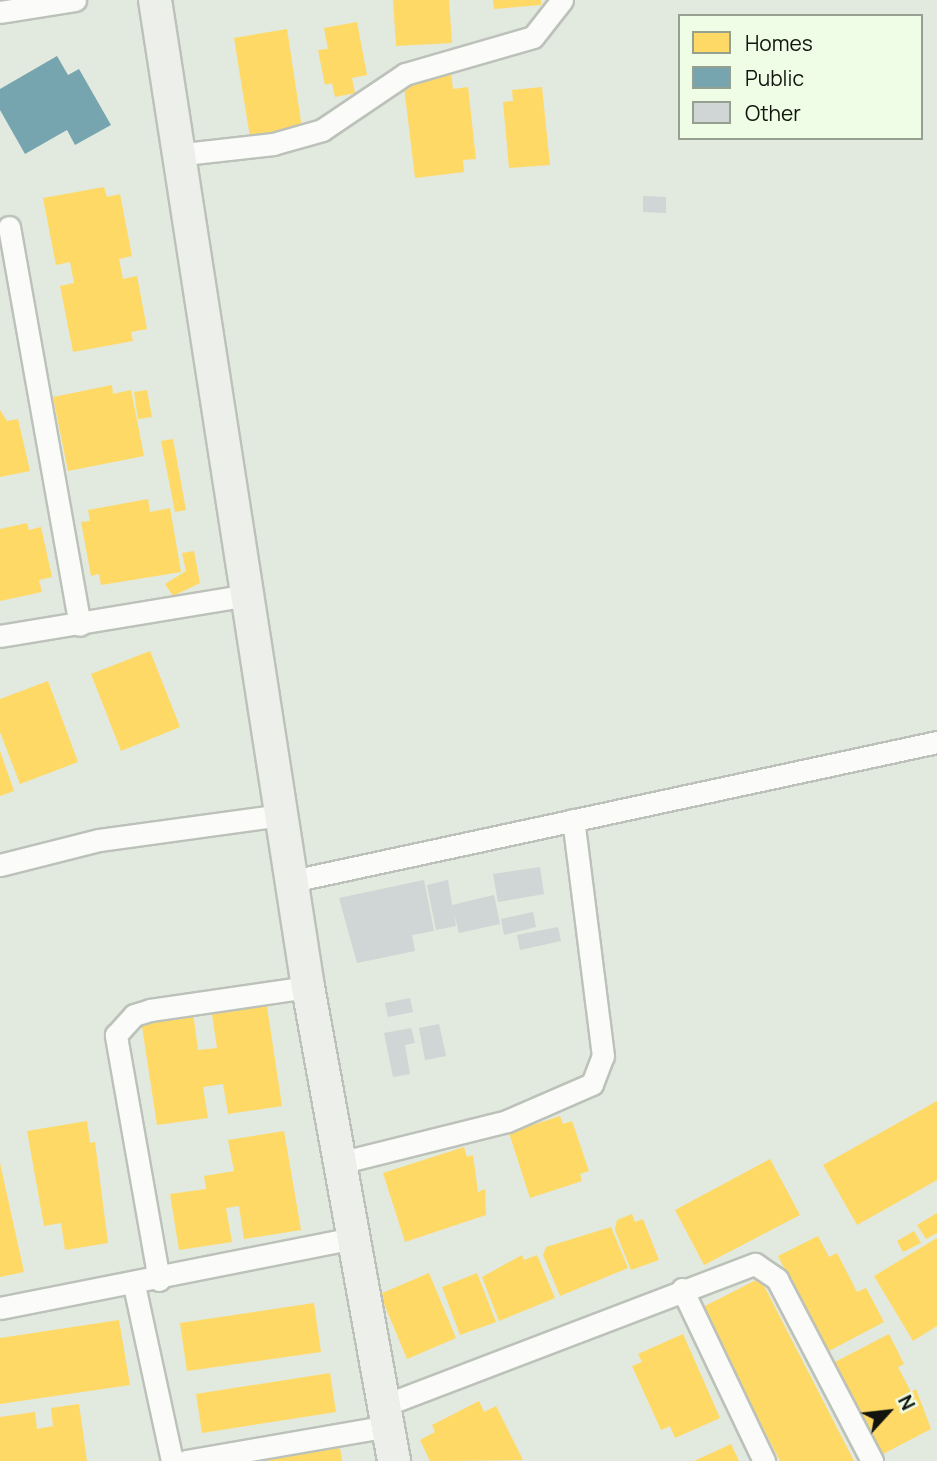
<!DOCTYPE html>
<html>
<head>
<meta charset="utf-8">
<style>
  body { margin:0 }
  #map { position:relative; width:937px; height:1461px; overflow:hidden; background:#e2e9de; font-family:Manrope,sans-serif }
  div>[style] { position:absolute }
  .homes>* { inset:0; background:#ffd966 }
  .public>* { inset:0; background:#76a5af }
  .building>* { inset:0; background:#d0d5d5 }
  .roads { filter:drop-shadow(2px 0 #bcc2b9) drop-shadow(-2px 0 #bcc2b9) drop-shadow(0 2px #bcc2b9) drop-shadow(0 -2px #bcc2b9) }
  .minor>* { height:21px; margin:-10.5px; padding:0 10.5px; transform-origin:10.5px; border-radius:10.5px; background:#fbfcfa }
  .secondary>* { height:32px; margin:-16px; padding:0 16px; transform-origin:16px; border-radius:16px; background:#ecefea }
  span { translate:-50% -50%; white-space:nowrap; text-align:center; line-height:1.15; -webkit-text-stroke:7px #effce6; paint-order:stroke }
  .legend { position:absolute; left:678px; top:14px; width:245px; height:126px; box-sizing:border-box; background:#effce6; border:2px solid #96a090; margin:0; padding:9px 12px; list-style:none; font-size:21px; color:#11150e }
  .legend li { display:flex; align-items:center; gap:14px; height:35px }
  .legend b { width:35px; border:2px solid #96a090 }
  .north { position:absolute; left:853px; top:1377px; width:70px; height:70px; -webkit-text-stroke:5px #effce6; paint-order:stroke; rotate:63deg; font-size:19px; font-weight:700; line-height:28px; text-align:center; color:#11150e }
  .north::after { content:''; display:block; margin:auto; width:24px; height:32px; background:#11150e; clip-path:polygon(50% 0,100% 100%,50% 72%,0 100%) }
</style>
</head>
<body>
<div id="map">
  <div class="homes">
    <div style="clip-path:polygon(393px 0,449px 0,452px 43px,396px 46px)"></div>
    <div style="clip-path:polygon(493px 0,541px 0,541px 5px,494px 9px)"></div>
    <div style="clip-path:polygon(357px 22px,367px 75px,352px 78px,355px 93px,335px 97px,332px 83px,325px 85px,318px 50px,328px 49px,324px 28px)"></div>
    <div style="clip-path:polygon(287px 29px,302px 128px,250px 137px,234px 38px)"></div>
    <div style="clip-path:polygon(451px 73px,453px 89px,468px 87px,476px 159px,463px 160px,464px 172px,415px 178px,403px 78px)"></div>
    <div style="clip-path:polygon(542px 87px,550px 165px,509px 168px,503px 102px,513px 101px,512px 90px)"></div>
    <div style="clip-path:polygon(104px 187px,107px 197px,120px 194px,132px 256px,119px 259px,123px 279px,137px 276px,147px 329px,131px 332px,133px 341px,73px 352px,60px 286px,74px 283px,70px 262px,56px 265px,43px 198px)"></div>
    <div style="clip-path:polygon(112px 385px,113px 394px,131px 390px,144px 456px,68px 471px,53px 397px)"></div>
    <div style="clip-path:polygon(147px 390px,152px 417px,138px 419px,134px 392px)"></div>
    <div style="clip-path:polygon(0 410px,7px 421px,18px 419px,30px 471px,0 477px)"></div>
    <div style="clip-path:polygon(173px 439px,186px 510px,175px 512px,161px 441px)"></div>
    <div style="clip-path:polygon(148px 499px,150px 512px,170px 508px,181px 572px,101px 585px,99px 574px,91px 576px,81px 522px,90px 521px,88px 510px)"></div>
    <div style="clip-path:polygon(27px 523px,29px 530px,41px 527px,52px 577px,39px 580px,42px 592px,0 601px,0 529px)"></div>
    <div style="clip-path:polygon(194px 551px,200px 583px,173px 596px,165px 584px,186px 571px,182px 553px)"></div>
    <div style="clip-path:polygon(150px 651px,180px 727px,121px 751px,91px 674px)"></div>
    <div style="clip-path:polygon(48px 681px,78px 762px,20px 784px,0 732px,0 699px)"></div>
    <div style="clip-path:polygon(0 751px,14px 791px,0 796px)"></div>
    <div style="clip-path:polygon(266px 1000px,282px 1106px,228px 1114px,223px 1084px,203px 1087px,208px 1118px,157px 1125px,141px 1020px,193px 1012px,198px 1050px,217px 1048px,211px 1008px)"></div>
    <div style="clip-path:polygon(937px 1101px,937px 1180px,857px 1225px,823px 1165px)"></div>
    <div style="clip-path:polygon(560px 1116px,563px 1124px,572px 1121px,589px 1171px,580px 1174px,582px 1181px,530px 1198px,509px 1133px)"></div>
    <div style="clip-path:polygon(87px 1121px,90px 1143px,95px 1142px,108px 1243px,65px 1250px,61px 1223px,44px 1226px,27px 1131px)"></div>
    <div style="clip-path:polygon(284px 1131px,301px 1230px,244px 1239px,239px 1206px,226px 1208px,232px 1242px,179px 1250px,170px 1194px,206px 1189px,204px 1176px,234px 1171px,228px 1140px)"></div>
    <div style="clip-path:polygon(464px 1147px,467px 1157px,473px 1155px,478px 1192px,485px 1189px,486px 1215px,405px 1242px,383px 1173px)"></div>
    <div style="clip-path:polygon(770px 1159px,800px 1215px,704px 1265px,675px 1210px)"></div>
    <div style="clip-path:polygon(0 1163px,24px 1272px,0 1277px)"></div>
    <div style="clip-path:polygon(937px 1213px,937px 1233px,926px 1239px,917px 1225px)"></div>
    <div style="clip-path:polygon(632px 1214px,635px 1222px,643px 1219px,659px 1260px,631px 1270px,615px 1230px,617px 1220px)"></div>
    <div style="clip-path:polygon(611px 1227px,628px 1268px,560px 1296px,543px 1255px,546px 1247px)"></div>
    <div style="clip-path:polygon(914px 1231px,921px 1243px,903px 1252px,897px 1241px)"></div>
    <div style="clip-path:polygon(818px 1236px,829px 1257px,837px 1253px,857px 1292px,866px 1288px,884px 1322px,827px 1352px,778px 1256px)"></div>
    <div style="clip-path:polygon(937px 1238px,937px 1326px,913px 1341px,874px 1276px)"></div>
    <div style="clip-path:polygon(522px 1255px,524px 1260px,537px 1255px,555px 1298px,499px 1321px,482px 1277px)"></div>
    <div style="clip-path:polygon(429px 1273px,456px 1338px,407px 1359px,380px 1294px)"></div>
    <div style="clip-path:polygon(477px 1273px,496px 1322px,460px 1335px,442px 1287px)"></div>
    <div style="clip-path:polygon(760px 1278px,854px 1461px,780px 1461px,701px 1308px)"></div>
    <div style="clip-path:polygon(314px 1303px,321px 1352px,187px 1371px,180px 1323px)"></div>
    <div style="clip-path:polygon(119px 1320px,130px 1385px,0 1404px,0 1338px)"></div>
    <div style="clip-path:polygon(683px 1334px,720px 1418px,675px 1438px,670px 1426px,661px 1430px,632px 1366px,642px 1362px,638px 1354px)"></div>
    <div style="clip-path:polygon(889px 1334px,904px 1364px,898px 1367px,911px 1392px,916px 1389px,931px 1429px,879px 1456px,831px 1364px)"></div>
    <div style="clip-path:polygon(330px 1373px,336px 1412px,202px 1433px,196px 1394px)"></div>
    <div style="clip-path:polygon(479px 1401px,484px 1412px,496px 1406px,523px 1460px,430px 1461px,420px 1440px,435px 1432px,432px 1425px)"></div>
    <div style="clip-path:polygon(79px 1404px,87px 1461px,0 1461px,0 1417px,35px 1412px,37px 1429px,53px 1426px,51px 1408px)"></div>
    <div style="clip-path:polygon(731px 1444px,739px 1461px,694px 1461px)"></div>
    <div style="clip-path:polygon(340px 1448px,342px 1461px,264px 1461px,264px 1459px)"></div>
  </div>
  <div class="public">
    <div style="clip-path:polygon(57px 56px,68px 75px,79px 69px,111px 125px,75px 145px,67px 130px,25px 154px,0 110px,0 89px)"></div>
  </div>
  <div class="building">
    <div style="clip-path:polygon(643px 196px,666px 197px,666px 213px,643px 212px)"></div>
    <div style="clip-path:polygon(540px 867px,544px 894px,498px 902px,493px 874px)"></div>
    <div style="clip-path:polygon(424px 880px,434px 931px,412px 935px,415px 951px,357px 963px,339px 898px)"></div>
    <div style="clip-path:polygon(448px 880px,452px 905px,494px 895px,500px 924px,459px 933px,454px 913px,456px 926px,436px 930px,427px 885px)"></div>
    <div style="clip-path:polygon(533px 912px,536px 927px,504px 935px,501px 919px)"></div>
    <div style="clip-path:polygon(558px 927px,561px 941px,520px 950px,517px 935px)"></div>
    <div style="clip-path:polygon(410px 998px,413px 1012px,388px 1017px,385px 1003px)"></div>
    <div style="clip-path:polygon(439px 1024px,446px 1056px,425px 1060px,419px 1028px)"></div>
    <div style="clip-path:polygon(411px 1028px,415px 1043px,405px 1045px,410px 1074px,393px 1077px,384px 1033px)"></div>
  </div>
  <div class="roads">
    <div class="minor">
      <div style="left:0;top:12px;width:76px;rotate:-9.1deg"></div>
      <div style="left:184px;top:154px;width:90px;rotate:-6.4deg"></div>
      <div style="left:273px;top:144px;width:51px;rotate:-15.9deg"></div>
      <div style="left:322px;top:130px;width:100px;rotate:-34deg"></div>
      <div style="left:405px;top:74px;width:133px;rotate:-16.1deg"></div>
      <div style="left:533px;top:37px;width:47px;rotate:-51.9deg"></div>
      <div style="left:9px;top:227px;width:404px;rotate:79.9deg"></div>
      <div style="left:0;top:636px;width:251px;rotate:-9.4deg"></div>
      <div style="left:0;top:865px;width:102px;rotate:-14.2deg"></div>
      <div style="left:99px;top:840px;width:185px;rotate:-7.8deg"></div>
      <div style="left:292px;top:881px;width:660px;rotate:-12.16deg"></div>
      <div style="left:343px;top:1162px;width:169px;rotate:-14deg"></div>
      <div style="left:507px;top:1121px;width:93px;rotate:-23.5deg"></div>
      <div style="left:592px;top:1084px;width:30px;rotate:-69deg"></div>
      <div style="left:603px;top:1056px;width:238px;rotate:-97.2deg"></div>
      <div style="left:159px;top:1280px;width:249px;rotate:-100deg"></div>
      <div style="left:116px;top:1035px;width:27px;rotate:-48deg"></div>
      <div style="left:134px;top:1015px;width:17px;rotate:-17deg"></div>
      <div style="left:150px;top:1010px;width:160px;rotate:-8.3deg"></div>
      <div style="left:134px;top:1285px;width:180px;rotate:77.8deg"></div>
      <div style="left:682px;top:1289px;width:191px;rotate:64.5deg"></div>
      <div style="left:0;top:1308px;width:361px;rotate:-11.2deg"></div>
      <div style="left:385px;top:1405px;width:396px;rotate:-20.9deg"></div>
      <div style="left:755px;top:1264px;width:27px;rotate:34deg"></div>
      <div style="left:777px;top:1279px;width:205px;rotate:62.4deg"></div>
      <div style="left:186px;top:1461px;width:206px;rotate:-9.8deg"></div>
    </div>
    <div class="secondary">
      <div style="left:155px;top:0;width:999px;rotate:81.19deg"></div>
      <div style="left:308px;top:987px;width:482px;rotate:79.7deg"></div>
    </div>
  </div>
  <ul class="legend">
  <li><b style="height:19px;background:#ffd966"></b>Homes</li>
  <li><b style="height:19px;background:#76a5af"></b>Public</li>
  <li><b style="height:19px;background:#d0d5d5"></b>Other</li>
  </ul>
  <div class="north">N</div>
</div>
</body>
</html>
